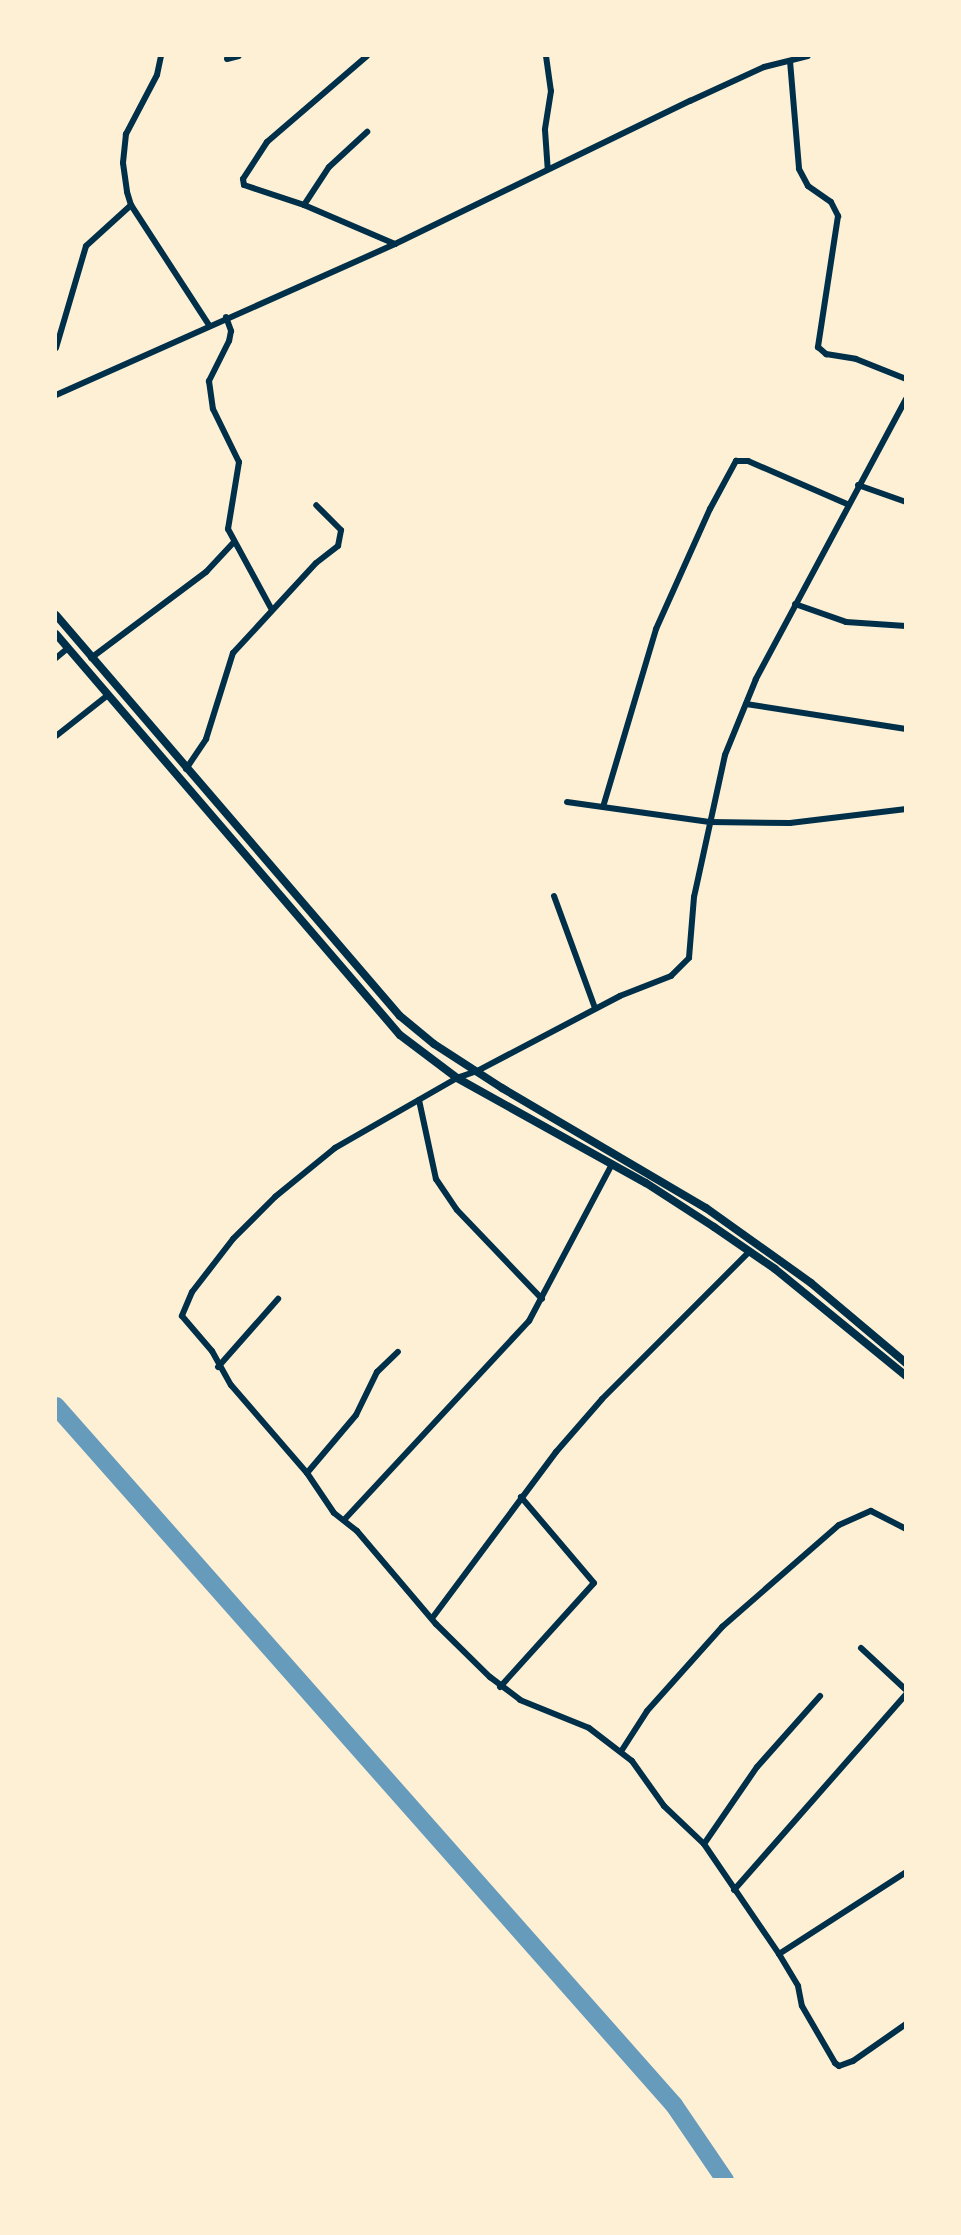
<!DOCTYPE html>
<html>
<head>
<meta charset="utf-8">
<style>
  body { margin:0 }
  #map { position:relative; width:961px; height:2235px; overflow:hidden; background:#fdf0d5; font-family:"Nunito Sans",sans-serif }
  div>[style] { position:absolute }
  .river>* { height:18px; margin:-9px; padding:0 9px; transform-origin:9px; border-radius:9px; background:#669bbc }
  .minor>* { height:6px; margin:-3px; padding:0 3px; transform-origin:3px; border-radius:3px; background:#003049 }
  .secondary>* { height:8px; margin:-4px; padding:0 4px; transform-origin:4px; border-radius:4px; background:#003049 }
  span { translate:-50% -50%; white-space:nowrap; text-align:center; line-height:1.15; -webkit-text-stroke:4.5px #fdf0d5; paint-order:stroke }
  .frame { position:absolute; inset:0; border:57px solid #fdf0d5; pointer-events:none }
</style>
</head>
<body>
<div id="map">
  <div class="river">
    <div style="left:56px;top:1406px;width:933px;rotate:48.52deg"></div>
    <div style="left:674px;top:2105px;width:91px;rotate:55.8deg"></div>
  </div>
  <div class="minor">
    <div style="left:161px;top:56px;width:19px;rotate:102deg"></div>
    <div style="left:157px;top:75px;width:67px;rotate:117.7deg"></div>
    <div style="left:126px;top:134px;width:29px;rotate:96deg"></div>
    <div style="left:123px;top:163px;width:29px;rotate:82deg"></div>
    <div style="left:127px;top:192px;width:14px;rotate:73deg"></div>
    <div style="left:131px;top:205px;width:143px;rotate:57deg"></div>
    <div style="left:367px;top:56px;width:132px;rotate:139.3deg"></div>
    <div style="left:267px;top:142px;width:44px;rotate:123deg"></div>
    <div style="left:243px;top:179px;width:6px;rotate:81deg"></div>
    <div style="left:244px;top:185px;width:63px;rotate:18.4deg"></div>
    <div style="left:304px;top:205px;width:99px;rotate:23.2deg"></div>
    <div style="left:546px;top:56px;width:35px;rotate:82deg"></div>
    <div style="left:551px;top:91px;width:39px;rotate:99deg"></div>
    <div style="left:545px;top:130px;width:39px;rotate:86deg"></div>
    <div style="left:227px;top:59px;width:12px;rotate:-14deg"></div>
    <div style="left:790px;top:61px;width:108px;rotate:85.2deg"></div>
    <div style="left:799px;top:169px;width:19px;rotate:62deg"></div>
    <div style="left:808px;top:186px;width:28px;rotate:35deg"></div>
    <div style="left:831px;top:202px;width:16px;rotate:63deg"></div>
    <div style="left:838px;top:216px;width:133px;rotate:98.7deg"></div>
    <div style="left:818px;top:347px;width:11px;rotate:41deg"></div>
    <div style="left:826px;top:354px;width:30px;rotate:9deg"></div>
    <div style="left:856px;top:359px;width:54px;rotate:21.8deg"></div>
    <div style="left:304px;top:205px;width:45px;rotate:-56.7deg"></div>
    <div style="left:329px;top:167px;width:52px;rotate:-42.6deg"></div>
    <div style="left:226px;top:317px;width:15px;rotate:70deg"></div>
    <div style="left:231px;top:331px;width:10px;rotate:101deg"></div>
    <div style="left:229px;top:341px;width:45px;rotate:116.6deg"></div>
    <div style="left:209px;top:381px;width:28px;rotate:82deg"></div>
    <div style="left:213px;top:409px;width:59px;rotate:63.9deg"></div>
    <div style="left:239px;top:462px;width:68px;rotate:99.3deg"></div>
    <div style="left:228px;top:529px;width:92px;rotate:61.5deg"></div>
    <div style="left:56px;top:348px;width:106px;rotate:-73.6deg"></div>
    <div style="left:86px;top:246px;width:61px;rotate:-42.3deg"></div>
    <div style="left:56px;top:395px;width:371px;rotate:-24deg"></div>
    <div style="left:395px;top:244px;width:328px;rotate:-25.9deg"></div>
    <div style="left:690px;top:101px;width:81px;rotate:-24.7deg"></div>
    <div style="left:764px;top:67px;width:45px;rotate:-14deg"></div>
    <div style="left:906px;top:399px;width:318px;rotate:118.2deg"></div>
    <div style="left:756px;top:679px;width:82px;rotate:112.2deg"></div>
    <div style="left:725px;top:755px;width:145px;rotate:102.3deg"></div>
    <div style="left:694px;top:897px;width:61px;rotate:94.7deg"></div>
    <div style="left:689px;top:958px;width:25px;rotate:135deg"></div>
    <div style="left:671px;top:976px;width:55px;rotate:158.6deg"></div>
    <div style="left:620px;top:996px;width:161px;rotate:152.3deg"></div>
    <div style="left:477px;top:1071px;width:21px;rotate:161deg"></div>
    <div style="left:457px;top:1078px;width:141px;rotate:150.2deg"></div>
    <div style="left:335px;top:1148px;width:77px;rotate:140.8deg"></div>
    <div style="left:275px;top:1197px;width:59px;rotate:135deg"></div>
    <div style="left:233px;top:1239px;width:67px;rotate:127.7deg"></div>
    <div style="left:192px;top:1292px;width:26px;rotate:113deg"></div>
    <div style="left:182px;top:1316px;width:46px;rotate:49.4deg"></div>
    <div style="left:212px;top:1351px;width:39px;rotate:61deg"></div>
    <div style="left:231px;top:1385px;width:116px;rotate:49.2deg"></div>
    <div style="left:307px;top:1473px;width:48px;rotate:56deg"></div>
    <div style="left:334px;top:1513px;width:29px;rotate:38deg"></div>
    <div style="left:357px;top:1531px;width:122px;rotate:49.7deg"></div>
    <div style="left:436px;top:1624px;width:76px;rotate:44.5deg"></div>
    <div style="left:490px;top:1677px;width:38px;rotate:37deg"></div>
    <div style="left:520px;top:1700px;width:74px;rotate:22.1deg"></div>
    <div style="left:589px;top:1728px;width:54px;rotate:37.5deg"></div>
    <div style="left:632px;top:1761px;width:55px;rotate:54.6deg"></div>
    <div style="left:664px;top:1806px;width:55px;rotate:43.5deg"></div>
    <div style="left:704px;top:1844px;width:133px;rotate:55.7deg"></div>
    <div style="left:779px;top:1954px;width:37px;rotate:59deg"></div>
    <div style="left:798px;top:1986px;width:20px;rotate:79deg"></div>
    <div style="left:802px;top:2006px;width:66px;rotate:59.9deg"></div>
    <div style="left:835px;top:2063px;width:5px;rotate:37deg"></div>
    <div style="left:839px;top:2066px;width:15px;rotate:-20deg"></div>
    <div style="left:853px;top:2061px;width:65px;rotate:-34.9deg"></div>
    <div style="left:858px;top:485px;width:51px;rotate:19.5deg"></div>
    <div style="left:795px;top:604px;width:54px;rotate:19.4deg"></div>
    <div style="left:846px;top:622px;width:60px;rotate:3.8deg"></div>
    <div style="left:56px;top:658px;width:16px;rotate:-40deg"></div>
    <div style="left:91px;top:658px;width:144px;rotate:-36.8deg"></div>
    <div style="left:206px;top:572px;width:40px;rotate:-47deg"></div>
    <div style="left:746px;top:704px;width:162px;rotate:8.9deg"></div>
    <div style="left:56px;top:736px;width:66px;rotate:-38.3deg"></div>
    <div style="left:186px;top:769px;width:36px;rotate:-56deg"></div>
    <div style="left:206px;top:739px;width:90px;rotate:-72.6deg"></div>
    <div style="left:233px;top:653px;width:122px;rotate:-47.3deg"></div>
    <div style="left:316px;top:563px;width:28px;rotate:-38deg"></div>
    <div style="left:338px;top:546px;width:16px;rotate:-79deg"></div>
    <div style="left:341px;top:530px;width:35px;rotate:-135deg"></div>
    <div style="left:567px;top:802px;width:144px;rotate:8deg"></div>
    <div style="left:710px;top:822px;width:80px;rotate:0.7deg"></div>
    <div style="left:790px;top:823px;width:117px;rotate:-6.9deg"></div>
    <div style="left:603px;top:807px;width:186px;rotate:-73.4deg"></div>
    <div style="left:656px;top:629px;width:132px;rotate:-65.8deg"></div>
    <div style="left:710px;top:509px;width:55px;rotate:-61.6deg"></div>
    <div style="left:736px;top:461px;width:12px"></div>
    <div style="left:748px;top:461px;width:108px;rotate:23.5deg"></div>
    <div style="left:554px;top:896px;width:119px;rotate:69.9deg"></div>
    <div style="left:419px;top:1100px;width:81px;rotate:77.9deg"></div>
    <div style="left:436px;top:1179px;width:37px;rotate:56deg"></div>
    <div style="left:457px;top:1210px;width:123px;rotate:46.3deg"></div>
    <div style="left:218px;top:1367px;width:91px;rotate:-48.6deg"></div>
    <div style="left:307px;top:1473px;width:76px;rotate:-49.8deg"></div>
    <div style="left:356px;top:1415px;width:48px;rotate:-64deg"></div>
    <div style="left:377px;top:1372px;width:29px;rotate:-44deg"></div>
    <div style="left:344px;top:1520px;width:272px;rotate:-47.1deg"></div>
    <div style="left:529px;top:1321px;width:178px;rotate:-62.1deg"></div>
    <div style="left:433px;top:1617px;width:206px;rotate:-53.3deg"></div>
    <div style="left:556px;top:1452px;width:70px;rotate:-49deg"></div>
    <div style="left:602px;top:1399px;width:208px;rotate:-45deg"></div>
    <div style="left:861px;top:1648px;width:62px;rotate:43deg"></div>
    <div style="left:500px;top:1687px;width:140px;rotate:-47.9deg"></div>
    <div style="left:594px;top:1583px;width:113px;rotate:-130.3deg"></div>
    <div style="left:622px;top:1750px;width:46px;rotate:-57.3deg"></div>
    <div style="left:647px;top:1711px;width:113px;rotate:-48.2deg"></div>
    <div style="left:722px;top:1627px;width:155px;rotate:-41.1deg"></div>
    <div style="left:839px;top:1525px;width:35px;rotate:-24deg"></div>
    <div style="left:871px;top:1511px;width:39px;rotate:27deg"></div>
    <div style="left:704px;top:1844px;width:93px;rotate:-55.5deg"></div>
    <div style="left:757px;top:1767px;width:95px;rotate:-48.4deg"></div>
    <div style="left:734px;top:1890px;width:261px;rotate:-48.7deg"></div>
    <div style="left:779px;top:1954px;width:151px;rotate:-32.8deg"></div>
  </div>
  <div class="secondary">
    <div style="left:56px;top:615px;width:528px;rotate:49.38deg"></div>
    <div style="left:400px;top:1016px;width:44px;rotate:39.5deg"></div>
    <div style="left:434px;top:1044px;width:81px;rotate:32.9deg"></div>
    <div style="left:502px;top:1088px;width:237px;rotate:30.5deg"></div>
    <div style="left:706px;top:1208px;width:129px;rotate:35.5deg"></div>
    <div style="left:811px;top:1283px;width:124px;rotate:40.1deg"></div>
    <div style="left:56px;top:634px;width:528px;rotate:49.38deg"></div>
    <div style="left:400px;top:1035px;width:71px;rotate:37deg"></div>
    <div style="left:457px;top:1078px;width:216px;rotate:29.1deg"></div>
    <div style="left:646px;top:1183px;width:81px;rotate:32.9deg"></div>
    <div style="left:714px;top:1227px;width:74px;rotate:34.5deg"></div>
    <div style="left:775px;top:1269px;width:169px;rotate:39.2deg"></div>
  </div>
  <div class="frame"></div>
</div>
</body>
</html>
